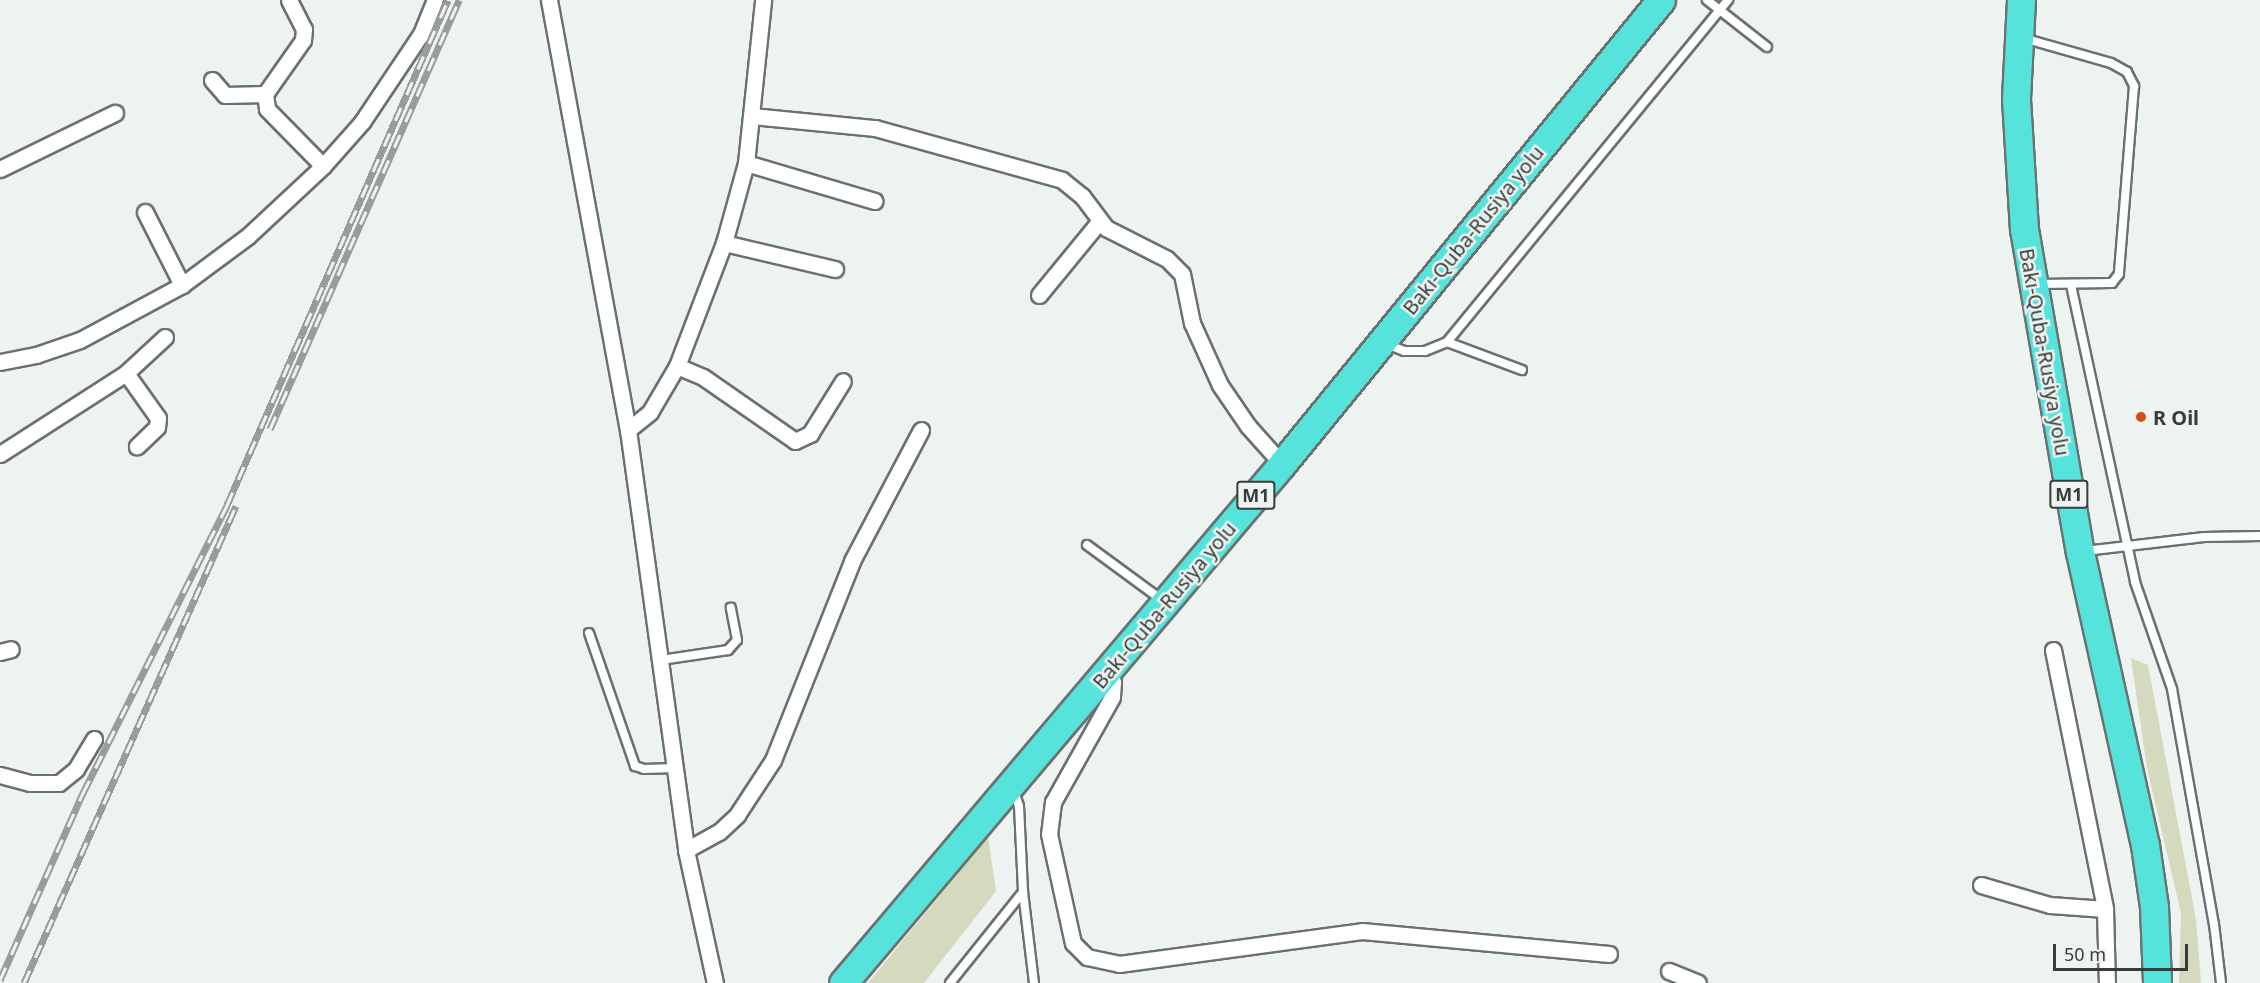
<!DOCTYPE html>
<html>
<head>
<meta charset="utf-8">
<style>
  body { margin:0 }
  #map { position:relative; width:2260px; height:983px; overflow:hidden; background:#edf3f0; font-family:"Noto Sans",sans-serif }
  div>[style] { position:absolute }
  .green>* { inset:0; background:#d5d9bd }
  .roads { filter:drop-shadow(2px 0 #6b716e) drop-shadow(-2px 0 #6b716e) drop-shadow(0 2px #6b716e) drop-shadow(0 -2px #6b716e) }
  .lane>* { height:8px; margin:-4px; padding:0 4px; transform-origin:4px; border-radius:4px; background:#fff }
  .street>* { height:15px; margin:-7.5px; padding:0 7.5px; transform-origin:7.5px; border-radius:7.5px; background:#fff }
  .highway>* { height:27px; margin:-13.5px; padding:0 13.5px; transform-origin:13.5px; border-radius:13.5px; background:#55e3dc }
  .rail>* { height:7px; margin-top:-3.5px; transform-origin:0; background:repeating-linear-gradient(90deg,#edf3f0 0 14px,#989d9a 0 28px); box-sizing:border-box; border-block:2px solid #989d9a }
  .dots>* { width:16px; height:16px; translate:-50% -50%; box-sizing:border-box; border:3px solid #edf3f0; border-radius:50% }
  span { translate:-50% -50%; white-space:nowrap; text-align:center; line-height:1.15; -webkit-text-stroke:5px #edf3f0; paint-order:stroke }
  .shield-label span { padding:2px 4px; background:#edf3f0; border:2px solid; border-radius:4px; -webkit-text-stroke-width:0 }
  .shield-label { font-size:18px; color:#383b39; font-weight:700 }
  .street-label { font-size:20px; color:#383b39 }
  .poi-label { font-size:20px; color:#383b39; font-weight:700 }
  .left { translate:0 -50%; text-align:left }
  .scale { position:absolute; left:2053px; top:944px; width:135px; height:27px; box-sizing:border-box; border:3px solid #383b39; border-top:0; padding-left:8px; font-size:18px; line-height:21px; white-space:nowrap; color:#383b39; -webkit-text-stroke:4px #edf3f0; paint-order:stroke }
</style>
</head>
<body>
<div id="map">
  <div class="green">
    <div style="clip-path:polygon(2131px 658px,2148px 665px,2196px 919px,2201px 983px,2179px 983px,2181px 913px,2147px 768px)"></div>
    <div style="clip-path:polygon(988px 837px,996px 891px,924px 983px,868px 983px)"></div>
  </div>
  <div class="roads">
    <div class="lane">
      <div style="left:1707px;top:0;width:76px;rotate:38.1deg"></div>
      <div style="left:2023px;top:38px;width:91px;rotate:15.9deg"></div>
      <div style="left:2111px;top:63px;width:18px;rotate:29deg"></div>
      <div style="left:2127px;top:72px;width:16px;rotate:63deg"></div>
      <div style="left:2134px;top:86px;width:189px;rotate:94.6deg"></div>
      <div style="left:2119px;top:274px;width:11px;rotate:128deg"></div>
      <div style="left:2112px;top:283px;width:73px;rotate:179.2deg"></div>
      <div style="left:2071px;top:285px;width:304px;rotate:77.8deg"></div>
      <div style="left:2135px;top:582px;width:113px;rotate:70.9deg"></div>
      <div style="left:2172px;top:689px;width:239px;rotate:79.9deg"></div>
      <div style="left:2214px;top:924px;width:59px;rotate:83.2deg"></div>
      <div style="left:1447px;top:342px;width:80px;rotate:20.5deg"></div>
      <div style="left:1386px;top:344px;width:19px;rotate:21deg"></div>
      <div style="left:1404px;top:351px;width:21px"></div>
      <div style="left:1425px;top:351px;width:24px;rotate:-22deg"></div>
      <div style="left:1447px;top:342px;width:443px;rotate:-50.6deg"></div>
      <div style="left:1087px;top:545px;width:93px;rotate:36.3deg"></div>
      <div style="left:2085px;top:551px;width:120px;rotate:-6.7deg"></div>
      <div style="left:2204px;top:537px;width:56px;rotate:-1deg"></div>
      <div style="left:589px;top:633px;width:141px;rotate:70.9deg"></div>
      <div style="left:635px;top:766px;width:9px;rotate:18deg"></div>
      <div style="left:644px;top:769px;width:31px;rotate:-2deg"></div>
      <div style="left:661px;top:660px;width:68px;rotate:-8.5deg"></div>
      <div style="left:728px;top:650px;width:13px;rotate:-48deg"></div>
      <div style="left:737px;top:640px;width:33px;rotate:-101deg"></div>
      <div style="left:1014px;top:791px;width:16px;rotate:72deg"></div>
      <div style="left:1019px;top:806px;width:86px;rotate:87.3deg"></div>
      <div style="left:1023px;top:892px;width:92px;rotate:83.1deg"></div>
      <div style="left:950px;top:983px;width:117px;rotate:-51.3deg"></div>
    </div>
    <div class="street">
      <div style="left:289px;top:0;width:33px;rotate:63deg"></div>
      <div style="left:304px;top:29px;width:11px;rotate:95deg"></div>
      <div style="left:303px;top:40px;width:66px;rotate:125.1deg"></div>
      <div style="left:265px;top:94px;width:15px;rotate:82deg"></div>
      <div style="left:267px;top:109px;width:80px;rotate:45.5deg"></div>
      <div style="left:549px;top:0;width:437px;rotate:79.6deg"></div>
      <div style="left:628px;top:430px;width:424px;rotate:82.1deg"></div>
      <div style="left:686px;top:850px;width:136px;rotate:77.7deg"></div>
      <div style="left:212px;top:80px;width:20px;rotate:49deg"></div>
      <div style="left:225px;top:95px;width:40px;rotate:-1.4deg"></div>
      <div style="left:752px;top:116px;width:124px;rotate:5.6deg"></div>
      <div style="left:875px;top:128px;width:194px;rotate:15.5deg"></div>
      <div style="left:1062px;top:180px;width:26px;rotate:39deg"></div>
      <div style="left:1082px;top:196px;width:40px;rotate:53deg"></div>
      <div style="left:1106px;top:228px;width:68px;rotate:26.9deg"></div>
      <div style="left:1167px;top:259px;width:21px;rotate:45deg"></div>
      <div style="left:1182px;top:274px;width:50px;rotate:78.5deg"></div>
      <div style="left:1192px;top:323px;width:68px;rotate:65.7deg"></div>
      <div style="left:1220px;top:385px;width:50px;rotate:55.7deg"></div>
      <div style="left:1248px;top:426px;width:51px;rotate:48.2deg"></div>
      <div style="left:746px;top:163px;width:134px;rotate:16.5deg"></div>
      <div style="left:0;top:169px;width:128px;rotate:-26deg"></div>
      <div style="left:145px;top:212px;width:82px;rotate:63.1deg"></div>
      <div style="left:724px;top:243px;width:114px;rotate:13.2deg"></div>
      <div style="left:1039px;top:295px;width:94px;rotate:-50.6deg"></div>
      <div style="left:0;top:362px;width:37px;rotate:-11deg"></div>
      <div style="left:36px;top:355px;width:46px;rotate:-18.8deg"></div>
      <div style="left:80px;top:340px;width:116px;rotate:-28.3deg"></div>
      <div style="left:182px;top:285px;width:82px;rotate:-36.6deg"></div>
      <div style="left:248px;top:236px;width:103px;rotate:-43deg"></div>
      <div style="left:323px;top:166px;width:59px;rotate:-48.4deg"></div>
      <div style="left:362px;top:122px;width:106px;rotate:-56.2deg"></div>
      <div style="left:421px;top:34px;width:37px;rotate:-68deg"></div>
      <div style="left:677px;top:366px;width:28px;rotate:23deg"></div>
      <div style="left:703px;top:377px;width:112px;rotate:34.8deg"></div>
      <div style="left:795px;top:441px;width:17px;rotate:-25deg"></div>
      <div style="left:810px;top:434px;width:62px;rotate:-58.1deg"></div>
      <div style="left:126px;top:373px;width:55px;rotate:54.6deg"></div>
      <div style="left:158px;top:418px;width:9px;rotate:96deg"></div>
      <div style="left:157px;top:427px;width:28px;rotate:136deg"></div>
      <div style="left:628px;top:430px;width:28px;rotate:-39deg"></div>
      <div style="left:650px;top:412px;width:53px;rotate:-59.6deg"></div>
      <div style="left:677px;top:366px;width:132px;rotate:-69.1deg"></div>
      <div style="left:724px;top:243px;width:83px;rotate:-74.6deg"></div>
      <div style="left:746px;top:163px;width:164px;rotate:-84deg"></div>
      <div style="left:0;top:454px;width:150px;rotate:-32.7deg"></div>
      <div style="left:126px;top:373px;width:53px;rotate:-42.7deg"></div>
      <div style="left:2053px;top:650px;width:264px;rotate:78.6deg"></div>
      <div style="left:2105px;top:909px;width:74px;rotate:88.5deg"></div>
      <div style="left:0;top:652px;width:11px;rotate:-15deg"></div>
      <div style="left:1108px;top:672px;width:11px;rotate:63deg"></div>
      <div style="left:1113px;top:682px;width:15px;rotate:94deg"></div>
      <div style="left:1112px;top:697px;width:120px;rotate:119.3deg"></div>
      <div style="left:1053px;top:802px;width:32px;rotate:97deg"></div>
      <div style="left:1049px;top:834px;width:112px;rotate:77.6deg"></div>
      <div style="left:1073px;top:943px;width:20px;rotate:45deg"></div>
      <div style="left:1087px;top:957px;width:33px;rotate:12deg"></div>
      <div style="left:1119px;top:964px;width:245px;rotate:-7.7deg"></div>
      <div style="left:1362px;top:931px;width:248px;rotate:5.3deg"></div>
      <div style="left:0;top:775px;width:31px;rotate:15deg"></div>
      <div style="left:30px;top:783px;width:29px"></div>
      <div style="left:59px;top:783px;width:22px;rotate:-39deg"></div>
      <div style="left:76px;top:769px;width:35px;rotate:-59deg"></div>
      <div style="left:686px;top:850px;width:38px;rotate:-29deg"></div>
      <div style="left:719px;top:832px;width:25px;rotate:-43deg"></div>
      <div style="left:737px;top:815px;width:66px;rotate:-56.8deg"></div>
      <div style="left:773px;top:760px;width:214px;rotate:-68.3deg"></div>
      <div style="left:852px;top:561px;width:148px;rotate:-62.2deg"></div>
      <div style="left:1981px;top:885px;width:72px;rotate:16.2deg"></div>
      <div style="left:2050px;top:905px;width:55px;rotate:4.2deg"></div>
      <div style="left:1669px;top:971px;width:31px;rotate:22deg"></div>
    </div>
    <div class="highway">
      <div style="left:2021px;top:0;width:99px;rotate:92.9deg"></div>
      <div style="left:2016px;top:99px;width:130px;rotate:86.5deg"></div>
      <div style="left:2024px;top:229px;width:328px;rotate:80.2deg"></div>
      <div style="left:2080px;top:552px;width:300px;rotate:77.5deg"></div>
      <div style="left:2145px;top:845px;width:63px;rotate:81.7deg"></div>
      <div style="left:2154px;top:907px;width:76px;rotate:87.7deg"></div>
      <div style="left:843px;top:983px;width:680px;rotate:-49.77deg"></div>
      <div style="left:1282px;top:464px;width:599px;rotate:-50.76deg"></div>
    </div>
  </div>
  <div class="rail">
    <div style="left:270px;top:429px;width:469px;rotate:-66.2deg"></div>
    <div style="left:0;top:980px;width:205px;rotate:-66.1deg"></div>
    <div style="left:83px;top:793px;width:322px;rotate:-63.4deg"></div>
    <div style="left:227px;top:505px;width:551px;rotate:-66.36deg"></div>
    <div style="left:24px;top:983px;width:522px;rotate:-66.04deg"></div>
  </div>
  <div class="dots">
    <div style="left:2141px;top:417px;background:#d44e13"></div>
  </div>
  <div class="shield-label">
    <span style="left:2069px;top:494px">M1</span>
    <span style="left:1256px;top:495px">M1</span>
  </div>
  <div class="street-label">
    <span style="left:1473px;top:230px;rotate:-51deg">Bakı-Quba-Rusiya yolu</span>
    <span style="left:2045px;top:352px;rotate:80deg">Bakı-Quba-Rusiya yolu</span>
    <span style="left:1164px;top:605px;rotate:-50deg">Bakı-Quba-Rusiya yolu</span>
  </div>
  <div class="poi-label">
    <span class="left" style="left:2153px;top:417px">R Oil</span>
  </div>
  <div class="scale">50 m</div>
</div>
</body>
</html>
